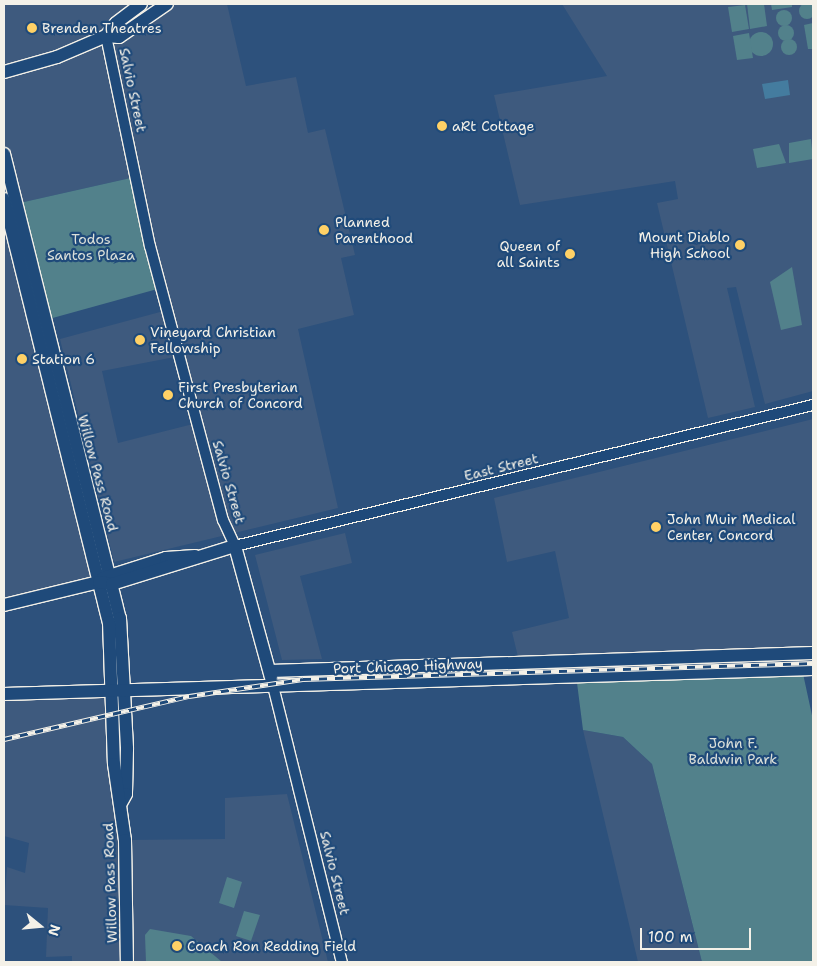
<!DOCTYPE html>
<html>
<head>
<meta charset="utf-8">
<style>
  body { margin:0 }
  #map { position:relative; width:817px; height:966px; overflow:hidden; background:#2d517c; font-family:"Shantell Sans",sans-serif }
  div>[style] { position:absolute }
  .built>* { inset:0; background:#3e5a7e }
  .green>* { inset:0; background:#52818b }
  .round { border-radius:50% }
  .water>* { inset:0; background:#447c9f }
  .roads { filter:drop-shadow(1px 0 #f4f1e8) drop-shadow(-1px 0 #f4f1e8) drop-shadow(0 1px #f4f1e8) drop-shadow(0 -1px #f4f1e8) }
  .minor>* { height:10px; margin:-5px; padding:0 5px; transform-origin:5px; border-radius:5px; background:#1f4a7a }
  .major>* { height:12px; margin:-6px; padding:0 6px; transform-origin:6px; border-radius:6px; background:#1f4a7a }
  .rail>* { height:4.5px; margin-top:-2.25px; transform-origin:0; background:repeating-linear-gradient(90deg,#1f4a7a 0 8px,#f4f1e8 0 16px); box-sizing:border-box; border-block:1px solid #f4f1e8 }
  .dots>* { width:14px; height:14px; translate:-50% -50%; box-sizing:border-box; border:2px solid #1f4a7a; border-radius:50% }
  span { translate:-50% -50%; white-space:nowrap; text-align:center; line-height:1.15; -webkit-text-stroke:4.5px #1f4a7a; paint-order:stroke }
  .poi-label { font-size:14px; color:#f4f1e8 }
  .left { translate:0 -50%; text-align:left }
  .right { translate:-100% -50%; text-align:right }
  .street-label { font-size:14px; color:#f4f1e8 }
  .park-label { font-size:14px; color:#dce0da }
  .frame { position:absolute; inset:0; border:5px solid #f4f1e8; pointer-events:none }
  .north { position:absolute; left:15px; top:901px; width:50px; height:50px; -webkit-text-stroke:4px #1f4a7a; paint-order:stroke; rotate:107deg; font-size:14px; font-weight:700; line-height:20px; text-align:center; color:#f4f1e8 }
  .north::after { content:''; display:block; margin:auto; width:18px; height:22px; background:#f4f1e8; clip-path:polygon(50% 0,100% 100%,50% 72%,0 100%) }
  .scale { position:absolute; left:640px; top:928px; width:111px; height:22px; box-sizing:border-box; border:2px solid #f4f1e8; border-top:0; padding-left:6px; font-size:15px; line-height:18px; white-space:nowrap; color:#f4f1e8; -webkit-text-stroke:4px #1f4a7a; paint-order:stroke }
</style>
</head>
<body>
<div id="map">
  <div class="built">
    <div style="clip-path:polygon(evenodd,4px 4px,141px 4px,107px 36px,167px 4px,227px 4px,246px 86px,296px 77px,308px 133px,325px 129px,355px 255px,341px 258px,354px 315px,298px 329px,338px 508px,114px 562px,60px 339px,160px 312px,166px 301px,135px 177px,15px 204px,4px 154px,4px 4px,180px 356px,197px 423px,118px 443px,102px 371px,180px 356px)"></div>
    <div style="clip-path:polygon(562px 4px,813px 4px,813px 391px,765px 404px,736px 287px,727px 288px,755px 407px,708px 418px,657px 203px,678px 199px,675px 181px,520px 205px,494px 95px,607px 76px)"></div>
    <div style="clip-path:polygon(4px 199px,99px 582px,4px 605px)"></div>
    <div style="clip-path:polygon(813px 419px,813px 652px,519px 661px,512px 632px,569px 618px,555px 551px,507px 562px,494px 498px)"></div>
    <div style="clip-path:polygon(345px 533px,352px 563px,300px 576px,322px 659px,282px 660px,255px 555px)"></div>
    <div style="clip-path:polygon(4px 694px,112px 694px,125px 840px,225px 839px,225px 798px,287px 794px,328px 962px,72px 962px,72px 956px,46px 957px,48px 908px,4px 905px,7px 867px,25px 873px,29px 843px,4px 836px)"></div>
    <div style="clip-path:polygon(583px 730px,623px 737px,652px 764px,702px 962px,638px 962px)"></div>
  </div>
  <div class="green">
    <div class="round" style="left:799px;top:3px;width:16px;height:16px"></div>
    <div style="clip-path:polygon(747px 4px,764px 4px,767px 26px,750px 29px)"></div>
    <div style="clip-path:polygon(771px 4px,792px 4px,792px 7px,772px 10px)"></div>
    <div style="clip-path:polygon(745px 5px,749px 29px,732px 32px,728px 7px)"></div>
    <div class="round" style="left:776px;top:10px;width:16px;height:16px"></div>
    <div style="clip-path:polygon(813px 23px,813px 49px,808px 49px,804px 25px)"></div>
    <div class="round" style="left:778px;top:25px;width:16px;height:16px"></div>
    <div class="round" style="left:749px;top:32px;width:24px;height:24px"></div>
    <div style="clip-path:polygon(749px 33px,753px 58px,737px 60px,733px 36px)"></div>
    <div class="round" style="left:781px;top:39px;width:16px;height:16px"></div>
    <div style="clip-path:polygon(811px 139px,813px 159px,789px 163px,789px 143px)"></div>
    <div style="clip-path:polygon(779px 144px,786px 163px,757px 168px,753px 149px)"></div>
    <div style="clip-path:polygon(135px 177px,161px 288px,49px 319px,15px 204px)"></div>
    <div style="clip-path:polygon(792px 267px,802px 325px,781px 330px,770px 282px)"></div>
    <div style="clip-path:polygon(802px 669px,813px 720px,813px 962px,702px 962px,652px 764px,623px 737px,583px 730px,576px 675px)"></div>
    <div style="clip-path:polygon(227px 877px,242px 882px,234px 908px,219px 903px)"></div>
    <div style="clip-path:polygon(244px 911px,260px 915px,251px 941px,236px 936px)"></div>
    <div style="clip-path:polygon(150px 929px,191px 936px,222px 962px,146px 962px,145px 935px)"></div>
  </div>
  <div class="water">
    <div style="clip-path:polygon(788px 80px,790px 95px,765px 99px,762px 84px)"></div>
  </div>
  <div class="roads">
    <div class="minor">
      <div style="left:106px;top:36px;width:215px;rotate:78.2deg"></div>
      <div style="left:150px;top:246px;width:284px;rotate:75.1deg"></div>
      <div style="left:223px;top:520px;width:29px;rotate:65deg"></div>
      <div style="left:235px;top:546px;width:595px;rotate:-13.71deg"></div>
      <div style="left:273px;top:686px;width:284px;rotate:76deg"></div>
    </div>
    <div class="major">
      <div style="left:106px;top:36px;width:16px;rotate:-52deg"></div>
      <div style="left:116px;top:23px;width:31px;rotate:-37deg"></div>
      <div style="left:4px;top:72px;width:55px;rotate:-15.8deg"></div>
      <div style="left:57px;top:57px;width:53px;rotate:-23.2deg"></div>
      <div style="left:106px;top:36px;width:13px;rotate:4deg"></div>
      <div style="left:119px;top:37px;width:58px;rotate:-34.5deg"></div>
      <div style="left:4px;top:154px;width:478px;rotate:76deg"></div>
      <div style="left:120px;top:618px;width:131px;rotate:86.9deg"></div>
      <div style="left:127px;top:749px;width:45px;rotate:91.3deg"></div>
      <div style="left:126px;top:794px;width:10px;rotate:119deg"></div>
      <div style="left:4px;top:199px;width:436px;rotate:76.1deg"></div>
      <div style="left:109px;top:622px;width:142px;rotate:88deg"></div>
      <div style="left:114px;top:764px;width:77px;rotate:81.8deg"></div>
      <div style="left:125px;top:840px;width:122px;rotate:89.1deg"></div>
      <div style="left:103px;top:578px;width:66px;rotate:-17.6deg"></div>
      <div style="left:166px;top:558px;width:29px;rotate:-4deg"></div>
      <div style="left:4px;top:605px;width:98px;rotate:-13.6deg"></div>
      <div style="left:99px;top:582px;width:13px;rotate:9deg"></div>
      <div style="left:112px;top:584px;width:129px;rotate:-17.2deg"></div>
      <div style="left:235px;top:546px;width:137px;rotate:74.7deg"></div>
      <div style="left:270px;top:671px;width:543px;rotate:-1.9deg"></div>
      <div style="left:4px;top:694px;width:809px;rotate:-1.77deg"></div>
    </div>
  </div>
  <div class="rail">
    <div style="left:4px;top:739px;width:190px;rotate:-13.1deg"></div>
    <div style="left:189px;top:696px;width:115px;rotate:-8.5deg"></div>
    <div style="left:303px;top:679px;width:510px;rotate:-1.8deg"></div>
  </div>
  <div class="dots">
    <div style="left:32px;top:28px;background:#ffd166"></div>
    <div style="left:442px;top:126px;background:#ffd166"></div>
    <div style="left:324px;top:230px;background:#ffd166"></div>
    <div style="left:740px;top:245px;background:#ffd166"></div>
    <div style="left:570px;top:254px;background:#ffd166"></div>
    <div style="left:140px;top:340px;background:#ffd166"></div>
    <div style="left:22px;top:359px;background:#ffd166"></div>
    <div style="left:168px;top:395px;background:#ffd166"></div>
    <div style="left:656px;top:527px;background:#ffd166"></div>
    <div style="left:177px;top:946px;background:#ffd166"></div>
  </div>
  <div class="poi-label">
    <span class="left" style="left:42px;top:28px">Brenden Theatres</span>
    <span class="left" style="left:452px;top:126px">aRt Cottage</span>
    <span class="left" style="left:335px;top:230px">Planned<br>Parenthood</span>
    <span class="right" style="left:730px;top:245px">Mount Diablo<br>High School</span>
    <span class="right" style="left:560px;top:254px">Queen of<br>all Saints</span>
    <span class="left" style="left:150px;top:340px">Vineyard Christian<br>Fellowship</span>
    <span class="left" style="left:32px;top:359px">Station 6</span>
    <span class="left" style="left:178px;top:395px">First Presbyterian<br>Church of Concord</span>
    <span class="left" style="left:667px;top:527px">John Muir Medical<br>Center, Concord</span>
    <span class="left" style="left:187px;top:946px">Coach Ron Redding Field</span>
  </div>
  <div class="street-label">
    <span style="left:133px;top:90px;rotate:78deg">Salvio Street</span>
    <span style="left:501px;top:467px;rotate:-14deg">East Street</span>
    <span style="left:98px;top:473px;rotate:75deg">Willow Pass Road</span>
    <span style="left:229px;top:482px;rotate:74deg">Salvio Street</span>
    <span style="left:408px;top:666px;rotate:-2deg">Port Chicago Highway</span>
    <span style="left:335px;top:873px;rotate:76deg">Salvio Street</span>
    <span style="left:110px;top:883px;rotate:-92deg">Willow Pass Road</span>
  </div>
  <div class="park-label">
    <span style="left:91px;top:247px">Todos<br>Santos Plaza</span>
    <span style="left:733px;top:751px">John F.<br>Baldwin Park</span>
  </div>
  <div class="frame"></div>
  <div class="north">N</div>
  <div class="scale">100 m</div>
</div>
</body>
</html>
